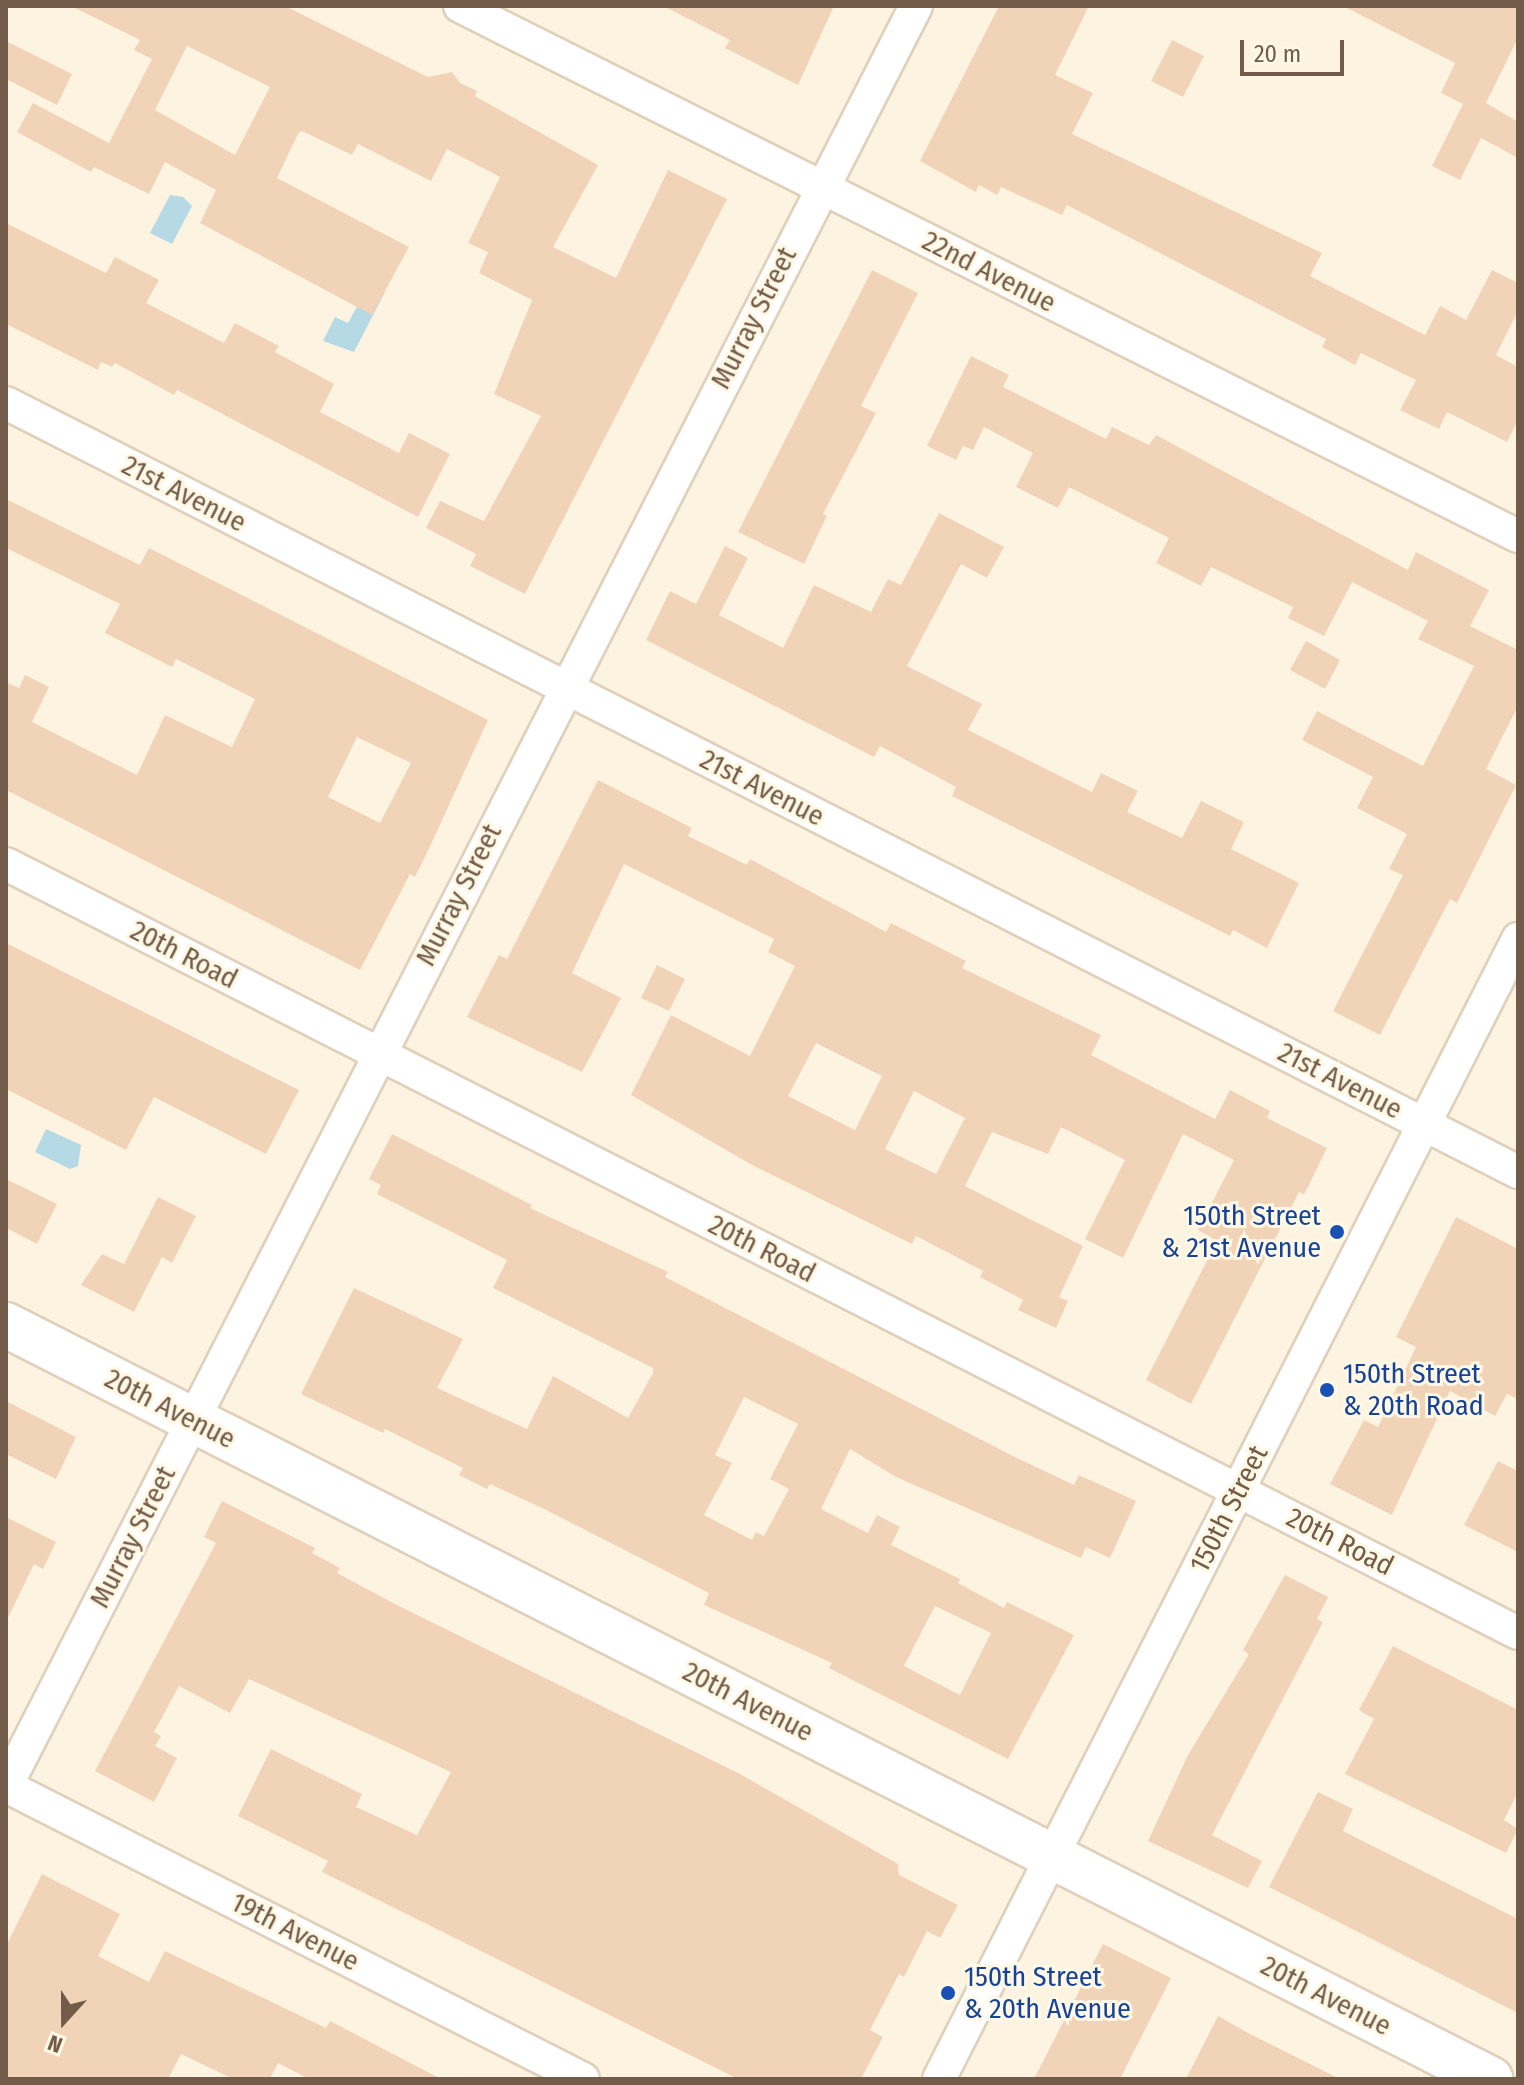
<!DOCTYPE html>
<html>
<head>
<meta charset="utf-8">
<style>
  body { margin:0 }
  #map { position:relative; width:1524px; height:2085px; overflow:hidden; background:#fcf4e0; font-family:"Fira Sans Condensed",sans-serif }
  div>[style] { position:absolute }
  .water>* { inset:0; background:#b5d9e5 }
  .building>* { inset:0; background:#f1d4b8 }
  .roads { filter:drop-shadow(2px 0 #dfd0bc) drop-shadow(-2px 0 #dfd0bc) drop-shadow(0 2px #dfd0bc) drop-shadow(0 -2px #dfd0bc) }
  .street>* { height:32px; margin:-16px; padding:0 16px; transform-origin:16px; border-radius:16px; background:#fff }
  .secondary>* { height:44px; margin:-22px; padding:0 22px; transform-origin:22px; border-radius:22px; background:#fff }
  .dots>* { width:22px; height:22px; translate:-50% -50%; box-sizing:border-box; border:4px solid #fff8e5; border-radius:50% }
  span { translate:-50% -50%; white-space:nowrap; text-align:center; line-height:1.15; -webkit-text-stroke:6px #fff8e5; paint-order:stroke }
  .street-label { font-size:28px; color:#725b48 }
  .transit-label { font-size:28px; color:#164399 }
  .right { translate:-100% -50%; text-align:right }
  .left { translate:0 -50%; text-align:left }
  .frame { position:absolute; inset:0; border:8px solid #725b48; pointer-events:none }
  .north { position:absolute; left:24px; top:1981px; width:80px; height:80px; -webkit-text-stroke:6px #fff8e5; paint-order:stroke; rotate:201deg; font-size:22px; font-weight:700; line-height:32px; text-align:center; color:#725b48 }
  .north::after { content:''; display:block; margin:auto; width:28px; height:36px; background:#725b48; clip-path:polygon(50% 0,100% 100%,50% 72%,0 100%) }
  .scale { position:absolute; left:1240px; top:40px; width:104px; height:36px; box-sizing:border-box; border:4px solid #725b48; border-top:0; padding-left:10px; font-size:24px; line-height:28px; white-space:nowrap; color:#725b48; -webkit-text-stroke:6px #fff8e5; paint-order:stroke }
</style>
</head>
<body>
<div id="map">
  <div class="water">
    <div style="clip-path:polygon(170px 195px,183px 197px,192px 206px,172px 244px,150px 233px)"></div>
    <div style="clip-path:polygon(369px 284px,385px 292px,354px 352px,323px 341px,335px 317px,348px 323px)"></div>
    <div style="clip-path:polygon(46px 1129px,81px 1145px,78px 1166px,70px 1169px,35px 1152px)"></div>
  </div>
  <div class="building">
    <div style="clip-path:polygon(evenodd,71px 6px,285px 6px,428px 77px,452px 72px,460px 83px,477px 91px,475px 96px,598px 165px,553px 247px,616px 278px,668px 170px,727px 199px,525px 594px,470px 566px,476px 554px,426px 528px,440px 501px,484px 521px,541px 416px,494px 394px,532px 300px,479px 273px,488px 252px,468px 243px,500px 177px,447px 149px,431px 181px,358px 144px,352px 155px,302px 131px,298px 134px,277px 178px,409px 247px,372px 315px,200px 223px,216px 190px,165px 162px,149px 194px,94px 167px,91px 172px,17px 132px,33px 103px,109px 143px,152px 59px,134px 50px,140px 40px,71px 6px,187px 46px,270px 87px,235px 155px,155px 110px,187px 46px)"></div>
    <div style="clip-path:polygon(663px 6px,834px 6px,798px 85px,725px 48px,730px 40px)"></div>
    <div style="clip-path:polygon(999px 6px,1089px 6px,1055px 75px,1093px 93px,1072px 134px,1322px 253px,1310px 276px,1425px 335px,1440px 306px,1466px 320px,1492px 270px,1518px 283px,1518px 311px,1496px 355px,1518px 367px,1518px 420px,1507px 442px,1447px 412px,1439px 429px,1400px 410px,1416px 380px,1361px 353px,1355px 365px,1322px 347px,1326px 339px,1067px 205px,1062px 215px,1001px 187px,997px 195px,979px 185px,976px 192px,920px 161px)"></div>
    <div style="clip-path:polygon(1343px 6px,1518px 6px,1518px 38px,1486px 103px,1518px 122px,1518px 158px,1481px 138px,1460px 180px,1432px 166px,1463px 104px,1441px 93px,1455px 63px)"></div>
    <div style="clip-path:polygon(1172px 40px,1204px 56px,1183px 97px,1151px 81px)"></div>
    <div style="clip-path:polygon(6px 41px,72px 74px,57px 105px,6px 79px)"></div>
    <div style="clip-path:polygon(6px 223px,106px 273px,115px 257px,159px 280px,146px 303px,224px 343px,235px 323px,279px 346px,275px 352px,334px 384px,320px 412px,399px 453px,409px 433px,450px 454px,418px 517px,177px 390px,174px 395px,115px 363px,112px 367px,101px 362px,98px 370px,6px 324px)"></div>
    <div style="clip-path:polygon(872px 270px,918px 293px,861px 406px,876px 413px,823px 514px,827px 516px,804px 564px,738px 532px)"></div>
    <div style="clip-path:polygon(971px 356px,1009px 375px,1003px 387px,1106px 439px,1112px 427px,1149px 445px,1156px 435px,1408px 570px,1416px 552px,1489px 590px,1470px 626px,1518px 650px,1518px 706px,1486px 769px,1516px 785px,1457px 903px,1450px 899px,1380px 1035px,1333px 1011px,1403px 875px,1389px 869px,1407px 834px,1357px 808px,1373px 777px,1302px 740px,1317px 711px,1423px 766px,1474px 666px,1418px 639px,1428px 621px,1352px 582px,1324px 636px,1288px 618px,1293px 607px,1211px 567px,1201px 586px,1156px 563px,1169px 538px,1069px 487px,1058px 508px,1016px 487px,1033px 453px,984px 427px,973px 450px,963px 446px,956px 460px,927px 446px)"></div>
    <div style="clip-path:polygon(evenodd,6px 499px,140px 565px,149px 548px,488px 720px,427px 853px,415px 877px,410px 874px,360px 970px,6px 790px,6px 682px,19px 688px,25px 675px,49px 687px,32px 722px,137px 775px,165px 715px,232px 747px,255px 699px,176px 659px,172px 667px,105px 633px,120px 604px,6px 548px,6px 499px,357px 737px,411px 763px,380px 823px,328px 797px,357px 737px)"></div>
    <div style="clip-path:polygon(939px 513px,1004px 547px,987px 578px,961px 564px,907px 666px,982px 704px,968px 730px,1092px 792px,1101px 773px,1138px 791px,1127px 812px,1182px 838px,1201px 801px,1244px 822px,1231px 849px,1299px 883px,1267px 948px,1233px 930px,1230px 936px,952px 796px,956px 787px,880px 746px,874px 757px,646px 640px,670px 591px,696px 604px,725px 546px,748px 558px,719px 615px,783px 648px,814px 585px,871px 612px,888px 579px,901px 585px)"></div>
    <div style="clip-path:polygon(1306px 641px,1340px 660px,1325px 689px,1290px 670px)"></div>
    <div style="clip-path:polygon(evenodd,598px 780px,692px 828px,688px 836px,747px 865px,750px 859px,886px 932px,891px 923px,966px 961px,962px 968px,1101px 1035px,1091px 1055px,1215px 1119px,1230px 1090px,1270px 1111px,1267px 1118px,1327px 1148px,1304px 1195px,1299px 1192px,1191px 1404px,1146px 1380px,1217px 1241px,1198px 1230px,1234px 1160px,1183px 1134px,1123px 1258px,1085px 1239px,1125px 1160px,1061px 1127px,1048px 1154px,992px 1132px,965px 1186px,1083px 1246px,1059px 1297px,1068px 1301px,1056px 1328px,1018px 1310px,1023px 1300px,980px 1277px,983px 1271px,916px 1236px,912px 1244px,752px 1165px,631px 1095px,671px 1015px,750px 1056px,795px 966px,768px 952px,774px 939px,624px 864px,572px 973px,621px 998px,582px 1072px,467px 1017px,499px 955px,507px 959px,598px 780px,816px 1043px,882px 1076px,855px 1130px,788px 1096px,816px 1043px,598px 780px,914px 1091px,965px 1118px,936px 1174px,885px 1149px,914px 1091px)"></div>
    <div style="clip-path:polygon(6px 943px,299px 1090px,266px 1154px,154px 1097px,126px 1150px,6px 1089px)"></div>
    <div style="clip-path:polygon(657px 965px,685px 979px,669px 1011px,641px 998px)"></div>
    <div style="clip-path:polygon(evenodd,392px 1134px,532px 1205px,530px 1208px,668px 1272px,665px 1277px,1013px 1456px,1074px 1485px,1079px 1475px,1136px 1501px,1110px 1558px,1086px 1547px,1081px 1558px,896px 1477px,850px 1449px,821px 1509px,868px 1533px,877px 1515px,900px 1527px,891px 1545px,960px 1579px,958px 1583px,1004px 1608px,1007px 1602px,1074px 1635px,1008px 1759px,829px 1668px,832px 1663px,704px 1605px,709px 1593px,546px 1510px,490px 1484px,487px 1489px,459px 1475px,463px 1468px,385px 1429px,383px 1433px,301px 1394px,354px 1288px,463px 1339px,437px 1388px,527px 1429px,553px 1376px,628px 1418px,653px 1373px,653px 1368px,493px 1288px,507px 1260px,377px 1194px,381px 1185px,369px 1179px,392px 1134px,744px 1397px,798px 1424px,770px 1479px,789px 1489px,764px 1536px,756px 1532px,752px 1540px,704px 1515px,732px 1463px,715px 1455px,744px 1397px,392px 1134px,935px 1606px,991px 1633px,960px 1695px,904px 1666px,935px 1606px)"></div>
    <div style="clip-path:polygon(6px 1179px,57px 1204px,37px 1244px,6px 1228px)"></div>
    <div style="clip-path:polygon(158px 1197px,196px 1216px,172px 1263px,162px 1257px,134px 1312px,81px 1285px,102px 1254px,124px 1264px)"></div>
    <div style="clip-path:polygon(1456px 1217px,1518px 1249px,1518px 1399px,1507px 1394px,1495px 1416px,1450px 1391px,1392px 1515px,1330px 1484px,1364px 1420px,1378px 1427px,1416px 1347px,1396px 1337px)"></div>
    <div style="clip-path:polygon(6px 1401px,76px 1437px,56px 1479px,6px 1454px)"></div>
    <div style="clip-path:polygon(1498px 1461px,1518px 1471px,1518px 1552px,1464px 1525px)"></div>
    <div style="clip-path:polygon(222px 1501px,315px 1548px,312px 1553px,340px 1568px,337px 1573px,397px 1605px,740px 1774px,898px 1864px,899px 1875px,958px 1905px,940px 1938px,927px 1931px,904px 1977px,899px 1974px,870px 2030px,883px 2037px,861px 2079px,738px 2079px,322px 1872px,328px 1861px,238px 1816px,271px 1749px,362px 1794px,356px 1807px,417px 1835px,451px 1772px,249px 1679px,230px 1713px,179px 1686px,154px 1732px,161px 1736px,155px 1746px,177px 1758px,154px 1802px,95px 1771px,216px 1543px,204px 1537px)"></div>
    <div style="clip-path:polygon(6px 1517px,56px 1542px,43px 1569px,34px 1564px,6px 1622px)"></div>
    <div style="clip-path:polygon(1285px 1575px,1328px 1597px,1317px 1619px,1323px 1622px,1212px 1835px,1262px 1861px,1248px 1888px,1148px 1841px,1188px 1755px,1249px 1654px,1243px 1650px)"></div>
    <div style="clip-path:polygon(1393px 1646px,1518px 1710px,1518px 1792px,1504px 1820px,1518px 1829px,1506px 1853px,1345px 1774px,1374px 1719px,1359px 1710px)"></div>
    <div style="clip-path:polygon(1318px 1792px,1353px 1809px,1343px 1831px,1518px 1919px,1518px 2013px,1269px 1887px)"></div>
    <div style="clip-path:polygon(42px 1874px,120px 1914px,98px 1956px,149px 1982px,165px 1951px,326px 2028px,330px 2021px,441px 2079px,309px 2079px,278px 2063px,270px 2079px,233px 2079px,181px 2054px,168px 2079px,6px 2079px,6px 1946px)"></div>
    <div style="clip-path:polygon(1103px 1944px,1171px 1978px,1120px 2079px,1034px 2079px)"></div>
    <div style="clip-path:polygon(1218px 2016px,1248px 2033px,1340px 2079px,1186px 2079px)"></div>
  </div>
  <div class="roads">
    <div class="street">
      <div style="left:460px;top:6px;width:1183px;rotate:26.61deg"></div>
      <div style="left:6px;top:403px;width:1696px;rotate:26.96deg"></div>
      <div style="left:6px;top:864px;width:1696px;rotate:26.96deg"></div>
      <div style="left:6px;top:1786px;width:1999px;rotate:-62.92deg"></div>
      <div style="left:6px;top:1786px;width:647px;rotate:26.92deg"></div>
      <div style="left:939px;top:2079px;width:1279px;rotate:-63.07deg"></div>
    </div>
    <div class="secondary">
      <div style="left:6px;top:1325px;width:1665px;rotate:26.93deg"></div>
    </div>
  </div>
  <div class="dots">
    <div style="left:1337px;top:1232px;background:#1a4fb4"></div>
    <div style="left:1327px;top:1390px;background:#1a4fb4"></div>
    <div style="left:948px;top:1993px;background:#1a4fb4"></div>
  </div>
  <div class="street-label">
    <span style="left:989px;top:272px;rotate:27deg">22nd Avenue</span>
    <span style="left:754px;top:318px;rotate:-63deg">Murray Street</span>
    <span style="left:184px;top:494px;rotate:27deg">21st Avenue</span>
    <span style="left:762px;top:788px;rotate:27deg">21st Avenue</span>
    <span style="left:459px;top:895px;rotate:-63deg">Murray Street</span>
    <span style="left:184px;top:955px;rotate:27deg">20th Road</span>
    <span style="left:1340px;top:1081px;rotate:27deg">21st Avenue</span>
    <span style="left:762px;top:1249px;rotate:27deg">20th Road</span>
    <span style="left:170px;top:1409px;rotate:27deg">20th Avenue</span>
    <span style="left:1229px;top:1509px;rotate:-63deg">150th Street</span>
    <span style="left:133px;top:1537px;rotate:-63deg">Murray Street</span>
    <span style="left:1340px;top:1542px;rotate:27deg">20th Road</span>
    <span style="left:748px;top:1702px;rotate:27deg">20th Avenue</span>
    <span style="left:295px;top:1932px;rotate:27deg">19th Avenue</span>
    <span style="left:1326px;top:1996px;rotate:27deg">20th Avenue</span>
  </div>
  <div class="transit-label">
    <span class="right" style="left:1321px;top:1232px">150th Street<br>&amp; 21st Avenue</span>
    <span class="left" style="left:1343px;top:1390px">150th Street<br>&amp; 20th Road</span>
    <span class="left" style="left:964px;top:1993px">150th Street<br>&amp; 20th Avenue</span>
  </div>
  <div class="frame"></div>
  <div class="north">N</div>
  <div class="scale">20 m</div>
</div>
</body>
</html>
